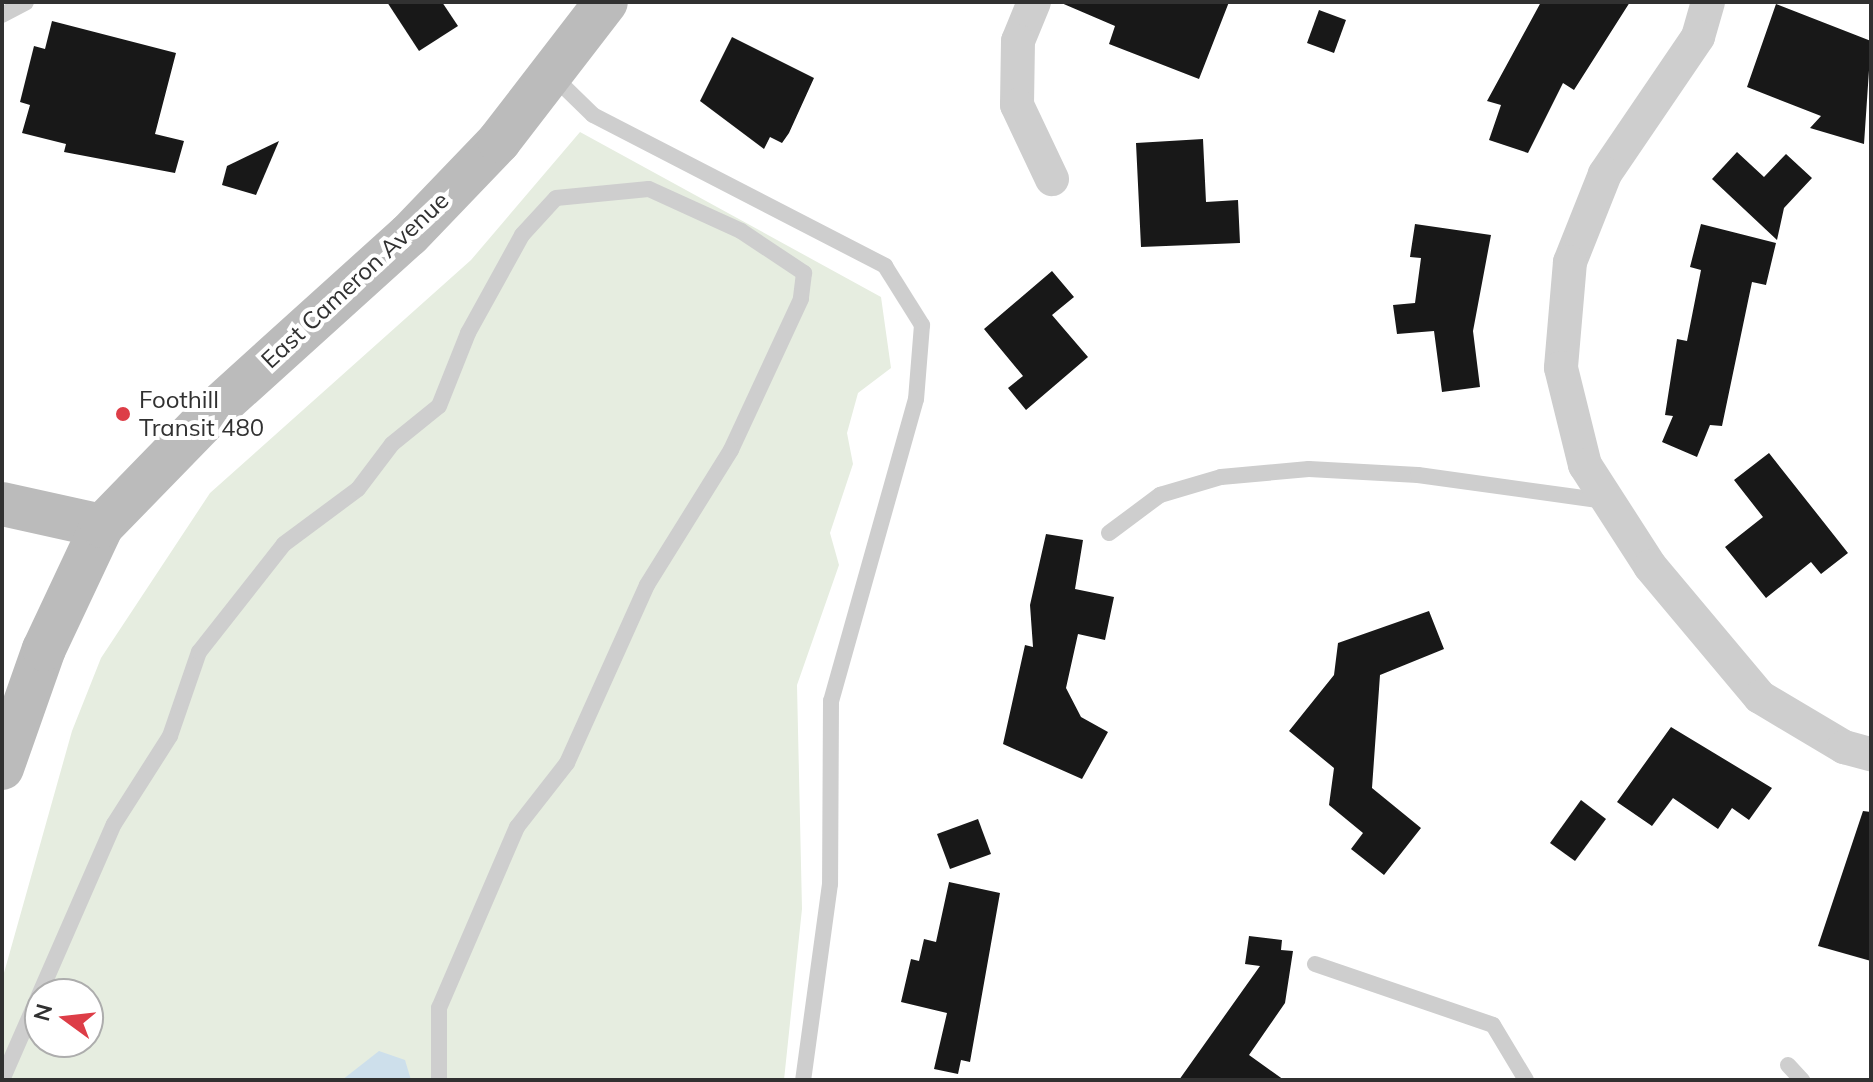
<!DOCTYPE html>
<html>
<head>
<meta charset="utf-8">
<style>
  body { margin:0 }
  #map { position:relative; width:1873px; height:1082px; overflow:hidden; background:#fff; font-family:Mulish,sans-serif }
  div>[style] { position:absolute }
  .green>* { inset:0; background:#e6ede0 }
  .water>* { inset:0; background:#cddfeb }
  .building>* { inset:0; background:#181818 }
  .service>* { height:16px; margin:-8px; padding:0 8px; transform-origin:8px; border-radius:8px; background:#cecece }
  .minor>* { height:34px; margin:-17px; padding:0 17px; transform-origin:17px; border-radius:17px; background:#cecece }
  .secondary>* { height:44px; margin:-22px; padding:0 22px; transform-origin:22px; border-radius:22px; background:#bbb }
  .dots>* { width:22px; height:22px; translate:-50% -50%; box-sizing:border-box; border:4px solid #fff; border-radius:50% }
  span { translate:-50% -50%; white-space:nowrap; text-align:center; line-height:1.15; -webkit-text-stroke:8px #fff; paint-order:stroke }
  .street-label { font-size:24px; color:#313131 }
  .poi-label { font-size:24px; color:#313131 }
  .left { translate:0 -50%; text-align:left }
  .frame { position:absolute; inset:0; border:4px solid #313131; pointer-events:none }
  .north { position:absolute; left:24px; top:978px; width:80px; height:80px; box-sizing:border-box; background:#fff; border:2px solid #adadad; border-radius:50%; rotate:285deg; font-size:22px; font-weight:700; line-height:32px; text-align:center; color:#313131 }
  .north::after { content:''; display:block; margin:auto; width:28px; height:36px; background:#dd3d47; clip-path:polygon(50% 0,100% 100%,50% 72%,0 100%) }
</style>
</head>
<body>
<div id="map">
  <div class="green">
    <div style="clip-path:polygon(evenodd,580px 132px,881px 297px,891px 368px,858px 393px,847px 433px,853px 464px,830px 533px,839px 565px,797px 685px,802px 909px,784px 1080px,2px 1080px,2px 980px,72px 731px,101px 658px,210px 493px,471px 260px,580px 132px,40px 994px,88px 994px,88px 1042px,40px 1042px,40px 994px)"></div>
  </div>
  <div class="water">
    <div style="clip-path:polygon(379px 1051px,405px 1060px,411px 1080px,342px 1080px)"></div>
  </div>
  <div class="building">
    <div style="clip-path:polygon(387px 2px,442px 2px,458px 26px,419px 51px)"></div>
    <div style="clip-path:polygon(1059px 2px,1229px 2px,1199px 79px,1109px 44px,1115px 26px)"></div>
    <div style="clip-path:polygon(1541px 2px,1630px 2px,1574px 90px,1563px 83px,1528px 153px,1489px 140px,1501px 105px,1487px 101px)"></div>
    <div style="clip-path:polygon(1776px 4px,1871px 41px,1864px 144px,1810px 128px,1821px 116px,1747px 87px)"></div>
    <div style="clip-path:polygon(1319px 10px,1346px 20px,1334px 53px,1307px 43px)"></div>
    <div style="clip-path:polygon(52px 21px,176px 53px,155px 134px,184px 141px,175px 173px,64px 152px,66px 144px,22px 133px,30px 105px,20px 102px,34px 46px,45px 49px)"></div>
    <div style="clip-path:polygon(732px 37px,814px 78px,789px 133px,782px 143px,770px 137px,764px 149px,700px 101px)"></div>
    <div style="clip-path:polygon(1203px 139px,1206px 202px,1238px 200px,1240px 243px,1141px 247px,1136px 143px)"></div>
    <div style="clip-path:polygon(279px 141px,256px 195px,222px 185px,227px 166px)"></div>
    <div style="clip-path:polygon(1737px 152px,1764px 177px,1786px 154px,1812px 178px,1784px 208px,1777px 240px,1712px 179px)"></div>
    <div style="clip-path:polygon(1415px 224px,1491px 235px,1473px 331px,1480px 387px,1442px 392px,1434px 331px,1397px 334px,1393px 305px,1415px 303px,1421px 258px,1410px 257px)"></div>
    <div style="clip-path:polygon(1701px 224px,1776px 243px,1766px 285px,1752px 282px,1722px 426px,1710px 425px,1697px 457px,1662px 442px,1673px 416px,1665px 415px,1677px 339px,1687px 341px,1701px 270px,1690px 267px)"></div>
    <div style="clip-path:polygon(1052px 271px,1074px 297px,1052px 315px,1088px 357px,1026px 410px,1008px 388px,1023px 376px,984px 329px)"></div>
    <div style="clip-path:polygon(1769px 453px,1848px 553px,1821px 574px,1811px 562px,1766px 598px,1725px 547px,1763px 517px,1734px 480px)"></div>
    <div style="clip-path:polygon(1046px 534px,1083px 540px,1075px 589px,1114px 597px,1105px 640px,1078px 634px,1066px 688px,1081px 717px,1108px 732px,1082px 779px,1003px 744px,1025px 645px,1033px 647px,1030px 605px)"></div>
    <div style="clip-path:polygon(1429px 611px,1444px 649px,1380px 675px,1372px 788px,1421px 828px,1384px 875px,1351px 849px,1363px 833px,1329px 805px,1334px 768px,1289px 731px,1334px 675px,1338px 643px)"></div>
    <div style="clip-path:polygon(1671px 727px,1772px 788px,1749px 820px,1732px 808px,1718px 829px,1673px 798px,1652px 826px,1617px 802px)"></div>
    <div style="clip-path:polygon(1581px 800px,1606px 819px,1575px 861px,1550px 843px)"></div>
    <div style="clip-path:polygon(1863px 811px,1871px 812px,1871px 961px,1818px 946px)"></div>
    <div style="clip-path:polygon(978px 819px,991px 854px,950px 869px,937px 834px)"></div>
    <div style="clip-path:polygon(949px 882px,1000px 893px,970px 1062px,961px 1060px,958px 1074px,934px 1069px,947px 1013px,901px 1002px,911px 959px,919px 961px,924px 939px,936px 942px)"></div>
    <div style="clip-path:polygon(1249px 936px,1282px 940px,1281px 950px,1293px 951px,1285px 1003px,1249px 1055px,1284px 1080px,1179px 1080px,1260px 966px,1245px 964px)"></div>
  </div>
  <div class="service">
    <div style="left:2px;top:15px;width:27px;rotate:-28deg"></div>
    <div style="left:552px;top:75px;width:57px;rotate:44.3deg"></div>
    <div style="left:593px;top:115px;width:329px;rotate:27.3deg"></div>
    <div style="left:885px;top:266px;width:70px;rotate:57.9deg"></div>
    <div style="left:922px;top:325px;width:74px;rotate:94.6deg"></div>
    <div style="left:916px;top:399px;width:314px;rotate:105.7deg"></div>
    <div style="left:831px;top:701px;width:183px;rotate:90.3deg"></div>
    <div style="left:830px;top:884px;width:198px;rotate:97.8deg"></div>
    <div style="left:1109px;top:533px;width:64px;rotate:-36.7deg"></div>
    <div style="left:1160px;top:495px;width:64px;rotate:-16.4deg"></div>
    <div style="left:1221px;top:477px;width:88px;rotate:-5.2deg"></div>
    <div style="left:1309px;top:469px;width:109px;rotate:3.2deg"></div>
    <div style="left:1418px;top:475px;width:189px;rotate:7.9deg"></div>
    <div style="left:1315px;top:964px;width:188px;rotate:18.9deg"></div>
    <div style="left:1493px;top:1025px;width:64px;rotate:59deg"></div>
    <div style="left:1788px;top:1065px;width:21px;rotate:47deg"></div>
    <div style="left:2px;top:1080px;width:279px;rotate:-66.4deg"></div>
    <div style="left:114px;top:824px;width:104px;rotate:-57.5deg"></div>
    <div style="left:170px;top:736px;width:89px;rotate:-71deg"></div>
    <div style="left:199px;top:652px;width:137px;rotate:-51.8deg"></div>
    <div style="left:284px;top:544px;width:92px;rotate:-36.6deg"></div>
    <div style="left:358px;top:489px;width:56px;rotate:-52.9deg"></div>
    <div style="left:392px;top:444px;width:60px;rotate:-39deg"></div>
    <div style="left:439px;top:406px;width:79px;rotate:-68.3deg"></div>
    <div style="left:468px;top:333px;width:112px;rotate:-61.1deg"></div>
    <div style="left:522px;top:235px;width:50px;rotate:-47.4deg"></div>
    <div style="left:556px;top:198px;width:93px;rotate:-5.5deg"></div>
    <div style="left:649px;top:189px;width:101px;rotate:24.5deg"></div>
    <div style="left:741px;top:231px;width:76px;rotate:33.7deg"></div>
    <div style="left:804px;top:273px;width:26px;rotate:97deg"></div>
    <div style="left:801px;top:299px;width:166px;rotate:114.9deg"></div>
    <div style="left:731px;top:450px;width:159px;rotate:121.9deg"></div>
    <div style="left:647px;top:585px;width:195px;rotate:114.2deg"></div>
    <div style="left:567px;top:763px;width:81px;rotate:128deg"></div>
    <div style="left:517px;top:827px;width:197px;rotate:113.3deg"></div>
    <div style="left:439px;top:1008px;width:72px;rotate:90deg"></div>
  </div>
  <div class="minor">
    <div style="left:1034px;top:2px;width:42px;rotate:112.3deg"></div>
    <div style="left:1018px;top:41px;width:64px;rotate:90.9deg"></div>
    <div style="left:1017px;top:105px;width:82px;rotate:64.7deg"></div>
    <div style="left:1708px;top:2px;width:36px;rotate:106deg"></div>
    <div style="left:1698px;top:37px;width:166px;rotate:124.2deg"></div>
    <div style="left:1605px;top:174px;width:95px;rotate:111.7deg"></div>
    <div style="left:1570px;top:262px;width:106px;rotate:94.9deg"></div>
    <div style="left:1561px;top:368px;width:100px;rotate:76.1deg"></div>
    <div style="left:1585px;top:465px;width:120px;rotate:57.2deg"></div>
    <div style="left:1650px;top:566px;width:171px;rotate:50deg"></div>
    <div style="left:1760px;top:697px;width:98px;rotate:30.8deg"></div>
    <div style="left:1844px;top:747px;width:28px;rotate:15deg"></div>
  </div>
  <div class="secondary">
    <div style="left:2px;top:504px;width:102px;rotate:12.4deg"></div>
    <div style="left:2px;top:768px;width:126px;rotate:-70.6deg"></div>
    <div style="left:44px;top:649px;width:136px;rotate:-64.8deg"></div>
    <div style="left:102px;top:526px;width:162px;rotate:-45.8deg"></div>
    <div style="left:215px;top:410px;width:261px;rotate:-42.1deg"></div>
    <div style="left:409px;top:235px;width:130px;rotate:-46.2deg"></div>
    <div style="left:499px;top:141px;width:175px;rotate:-52.4deg"></div>
  </div>
  <div class="dots">
    <div style="left:123px;top:414px;background:#dd3d47"></div>
  </div>
  <div class="street-label">
    <span style="left:355px;top:280px;rotate:-43deg">East Cameron Avenue</span>
  </div>
  <div class="poi-label">
    <span class="left" style="left:139px;top:414px">Foothill<br>Transit 480</span>
  </div>
  <div class="frame"></div>
  <div class="north">N</div>
</div>
</body>
</html>
